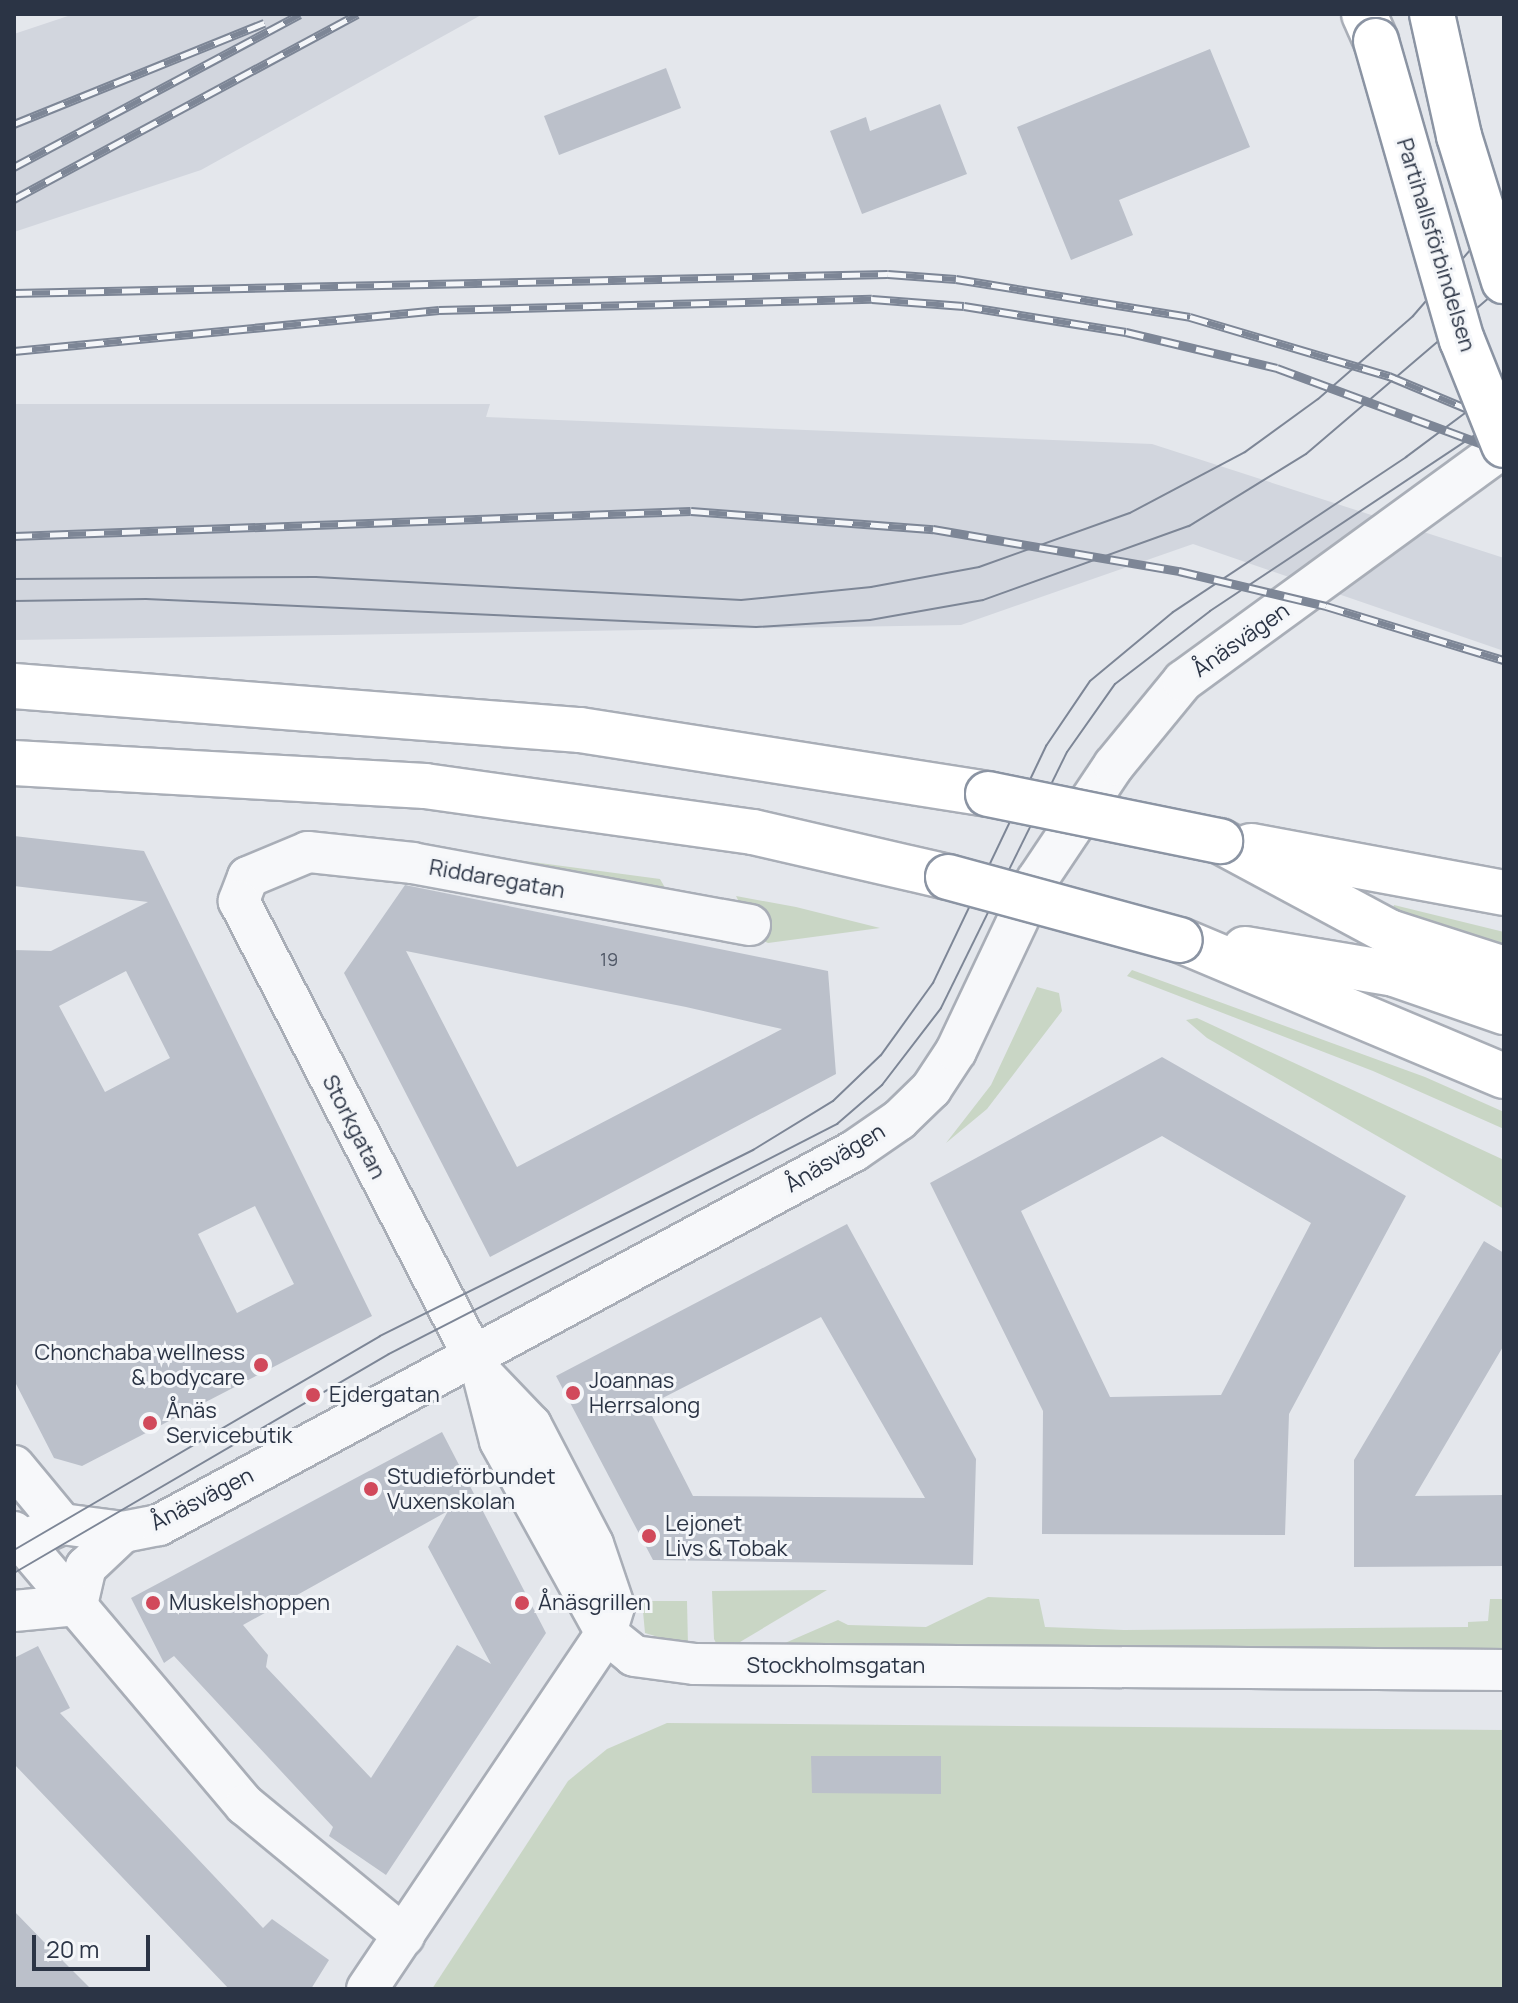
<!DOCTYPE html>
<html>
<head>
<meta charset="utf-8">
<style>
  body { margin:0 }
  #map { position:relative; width:1518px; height:2003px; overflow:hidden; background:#e4e7ec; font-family:Manrope,sans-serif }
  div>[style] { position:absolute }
  .built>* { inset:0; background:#d2d6de }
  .green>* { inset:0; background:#c9d6c5 }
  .building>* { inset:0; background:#bbc0ca }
  .roads { filter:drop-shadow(2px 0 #a9aeb7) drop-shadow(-2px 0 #a9aeb7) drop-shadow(0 2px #a9aeb7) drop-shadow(0 -2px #a9aeb7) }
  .minor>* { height:40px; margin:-20px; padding:0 20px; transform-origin:20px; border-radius:20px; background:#f7f8fa }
  .highway>* { height:44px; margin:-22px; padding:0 22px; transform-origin:22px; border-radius:22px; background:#fff }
  .tram>* { height:2px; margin:-1px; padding:0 1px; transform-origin:1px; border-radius:1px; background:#7d8696 }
  .rail>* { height:9px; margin-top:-4.5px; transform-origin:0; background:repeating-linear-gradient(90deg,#f4f6f9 0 18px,#7d8696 0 36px); box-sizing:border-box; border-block:2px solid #7d8696 }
  .bridges { filter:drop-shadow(2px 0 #8b94a3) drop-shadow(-2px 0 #8b94a3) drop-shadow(0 2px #8b94a3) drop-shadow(0 -2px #8b94a3) }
  .highway-bridge>* { height:44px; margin:-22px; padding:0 22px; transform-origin:22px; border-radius:22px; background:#fff }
  .dots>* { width:22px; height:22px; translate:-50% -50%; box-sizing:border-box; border:4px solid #f4f6f9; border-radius:50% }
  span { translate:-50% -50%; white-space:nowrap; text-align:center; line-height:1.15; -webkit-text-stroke:6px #f4f6f9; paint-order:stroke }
  .number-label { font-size:18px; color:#4f5766 }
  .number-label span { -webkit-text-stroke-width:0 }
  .street-label { font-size:22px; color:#2b3445 }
  .poi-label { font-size:22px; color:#2b3445 }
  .right { translate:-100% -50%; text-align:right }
  .left { translate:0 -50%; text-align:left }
  .frame { position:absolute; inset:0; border:16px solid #2b3445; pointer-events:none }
  .scale { position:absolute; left:32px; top:1935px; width:118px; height:36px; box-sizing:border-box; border:4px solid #2b3445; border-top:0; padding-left:10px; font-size:24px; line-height:28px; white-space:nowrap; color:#2b3445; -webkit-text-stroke:6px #f4f6f9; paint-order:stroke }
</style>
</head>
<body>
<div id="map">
  <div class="built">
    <div style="clip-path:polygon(74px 14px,483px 14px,201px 170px,14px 232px,14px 34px)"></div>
    <div style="clip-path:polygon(14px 404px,490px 404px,486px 417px,1152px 444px,1504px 558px,1504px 651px,1193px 544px,961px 625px,14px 640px)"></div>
  </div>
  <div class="green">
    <div style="clip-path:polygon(313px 833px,660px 879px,668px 893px)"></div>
    <div style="clip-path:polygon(736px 896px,796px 907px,880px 928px,768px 943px,757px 938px)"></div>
    <div style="clip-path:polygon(1394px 905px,1504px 932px,1504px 944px,1392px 912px)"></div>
    <div style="clip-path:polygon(1132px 970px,1425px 1077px,1504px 1112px,1504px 1129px,1373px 1071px,1127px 976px)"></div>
    <div style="clip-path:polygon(1037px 987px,1059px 993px,1062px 1011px,987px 1109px,946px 1143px,991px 1085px)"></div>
    <div style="clip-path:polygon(1197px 1018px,1504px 1160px,1504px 1209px,1207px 1038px,1186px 1020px)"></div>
    <div style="clip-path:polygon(827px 1590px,735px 1645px,717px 1645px,714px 1639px,712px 1591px)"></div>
    <div style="clip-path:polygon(988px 1597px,1039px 1599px,1045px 1627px,1124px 1630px,1468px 1627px,1468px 1622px,1488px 1621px,1490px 1599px,1504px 1599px,1504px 1656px,791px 1649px,785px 1643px,838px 1620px,848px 1625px,926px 1627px)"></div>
    <div style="clip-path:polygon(642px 1601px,687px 1601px,688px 1646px,645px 1633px)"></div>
    <div style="clip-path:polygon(667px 1723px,1504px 1730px,1504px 1989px,432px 1989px,568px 1781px,607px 1749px)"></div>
  </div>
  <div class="building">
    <div style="clip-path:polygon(1210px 49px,1250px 147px,1119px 200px,1133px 235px,1071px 260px,1017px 127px)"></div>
    <div style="clip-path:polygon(666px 68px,681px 108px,559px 155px,544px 116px)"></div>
    <div style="clip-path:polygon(940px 104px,967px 174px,862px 214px,830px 131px,866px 117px,870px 131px)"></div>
    <div style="clip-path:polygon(evenodd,14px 836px,144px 851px,372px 1316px,82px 1466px,54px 1458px,14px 1380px,14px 950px,51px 951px,148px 902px,14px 886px,14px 836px,126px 971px,170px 1058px,105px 1092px,59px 1006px,126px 971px,14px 836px,255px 1206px,294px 1284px,237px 1313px,198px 1234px,255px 1206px)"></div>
    <div style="clip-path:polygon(evenodd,405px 885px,828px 971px,836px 1074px,490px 1257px,344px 973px,405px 885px,406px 951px,686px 1007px,782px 1029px,517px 1167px,406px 951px)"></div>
    <div style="clip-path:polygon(evenodd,1162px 1057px,1406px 1196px,1289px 1414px,1285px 1535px,1042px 1534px,1043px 1411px,930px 1183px,1162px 1057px,1162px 1136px,1311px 1223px,1221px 1395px,1110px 1397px,1021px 1211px,1162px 1136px)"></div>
    <div style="clip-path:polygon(evenodd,847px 1224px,976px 1459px,973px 1565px,653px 1560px,556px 1376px,847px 1224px,821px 1317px,925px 1498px,693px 1496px,647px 1406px,821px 1317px)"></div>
    <div style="clip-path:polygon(1484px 1241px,1504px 1253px,1504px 1345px,1415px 1496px,1504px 1495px,1504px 1566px,1354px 1567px,1354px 1460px)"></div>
    <div style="clip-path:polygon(evenodd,442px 1432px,546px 1633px,386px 1875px,329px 1836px,333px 1827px,174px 1656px,164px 1663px,131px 1598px,442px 1432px,448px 1511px,428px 1547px,491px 1664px,457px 1645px,371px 1778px,266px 1667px,268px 1655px,243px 1625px,448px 1511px)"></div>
    <div style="clip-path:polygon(38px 1646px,70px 1708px,60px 1713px,263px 1928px,272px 1919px,329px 1960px,311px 1989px,229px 1989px,14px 1764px,14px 1658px)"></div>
    <div style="clip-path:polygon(811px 1756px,941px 1756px,941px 1794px,812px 1793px)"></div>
    <div style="clip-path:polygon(14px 1911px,44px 1942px,91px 1989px,14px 1989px)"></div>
  </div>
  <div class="roads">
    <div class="minor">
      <div style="left:750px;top:925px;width:343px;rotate:-169.6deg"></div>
      <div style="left:413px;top:863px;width:106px;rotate:-174deg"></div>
      <div style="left:308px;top:852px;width:65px;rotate:157.4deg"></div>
      <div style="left:248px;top:877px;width:26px;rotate:111deg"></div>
      <div style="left:239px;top:901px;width:533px;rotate:62.76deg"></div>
      <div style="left:483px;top:1375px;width:68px;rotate:75.6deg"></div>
      <div style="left:500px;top:1441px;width:219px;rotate:61.1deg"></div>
      <div style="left:606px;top:1633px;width:36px;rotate:39deg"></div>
      <div style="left:634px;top:1656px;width:62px;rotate:7.5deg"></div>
      <div style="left:695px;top:1664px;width:809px;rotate:0.42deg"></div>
      <div style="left:14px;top:1466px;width:75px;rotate:50.4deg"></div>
      <div style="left:14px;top:1532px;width:358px;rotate:49.8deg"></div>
      <div style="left:245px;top:1805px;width:206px;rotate:39.5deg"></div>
      <div style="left:14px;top:1545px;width:52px;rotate:-23.6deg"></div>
      <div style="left:62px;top:1524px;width:62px;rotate:7.5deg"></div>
      <div style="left:123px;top:1532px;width:37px;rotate:-11deg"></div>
      <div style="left:159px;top:1525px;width:789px;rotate:-28.29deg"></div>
      <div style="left:854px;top:1151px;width:55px;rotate:-34.6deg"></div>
      <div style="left:899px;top:1120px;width:45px;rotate:-44.1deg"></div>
      <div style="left:931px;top:1089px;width:45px;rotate:-56.7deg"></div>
      <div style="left:956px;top:1051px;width:189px;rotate:-64.7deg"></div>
      <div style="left:1037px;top:880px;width:138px;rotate:-56.2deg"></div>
      <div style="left:1114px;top:765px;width:109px;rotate:-50.6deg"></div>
      <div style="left:1183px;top:681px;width:397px;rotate:-36.1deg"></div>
      <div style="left:77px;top:1605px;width:39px;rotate:-77deg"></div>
      <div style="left:86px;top:1567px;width:51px;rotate:-43.4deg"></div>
      <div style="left:14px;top:1611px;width:63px;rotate:-5.4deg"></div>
      <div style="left:367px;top:1989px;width:429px;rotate:-56.1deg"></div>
      <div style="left:606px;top:1633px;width:28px;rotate:-73deg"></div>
      <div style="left:614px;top:1606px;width:65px;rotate:-108.7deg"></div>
      <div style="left:593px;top:1544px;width:134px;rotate:-117.5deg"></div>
      <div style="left:531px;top:1425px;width:66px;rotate:-133.8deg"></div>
    </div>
    <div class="highway">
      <div style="left:1364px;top:14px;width:30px;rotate:66deg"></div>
      <div style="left:14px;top:686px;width:568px;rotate:4.45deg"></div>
      <div style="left:580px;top:730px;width:413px;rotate:8.9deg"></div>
      <div style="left:14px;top:763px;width:412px;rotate:3.2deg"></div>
      <div style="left:425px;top:786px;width:331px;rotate:8deg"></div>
      <div style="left:753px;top:832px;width:200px;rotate:13deg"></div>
      <div style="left:1220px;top:841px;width:192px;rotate:28.3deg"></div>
      <div style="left:1389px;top:932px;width:121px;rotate:17.8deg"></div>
      <div style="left:1251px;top:846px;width:257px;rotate:10.5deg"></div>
      <div style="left:1180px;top:940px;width:351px;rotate:22.8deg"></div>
      <div style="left:1245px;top:949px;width:151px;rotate:9.5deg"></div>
      <div style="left:1394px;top:974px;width:116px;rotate:19.1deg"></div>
    </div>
  </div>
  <div class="tram">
    <div style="left:14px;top:579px;width:302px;rotate:-0.4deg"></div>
    <div style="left:316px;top:577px;width:426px;rotate:3.1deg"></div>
    <div style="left:741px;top:600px;width:131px;rotate:-5.7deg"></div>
    <div style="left:871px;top:587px;width:110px;rotate:-10.5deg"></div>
    <div style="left:979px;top:567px;width:160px;rotate:-19.7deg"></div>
    <div style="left:1130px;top:513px;width:130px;rotate:-27.9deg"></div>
    <div style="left:1245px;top:452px;width:90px;rotate:-36deg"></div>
    <div style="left:1318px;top:399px;width:126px;rotate:-41.1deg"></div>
    <div style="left:1413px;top:316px;width:139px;rotate:-49.1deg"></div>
    <div style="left:14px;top:601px;width:132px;rotate:-0.9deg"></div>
    <div style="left:146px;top:599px;width:611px;rotate:2.63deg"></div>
    <div style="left:756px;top:627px;width:114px;rotate:-3.5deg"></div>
    <div style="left:870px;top:620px;width:115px;rotate:-10deg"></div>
    <div style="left:983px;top:600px;width:219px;rotate:-19.8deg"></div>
    <div style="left:1189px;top:526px;width:137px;rotate:-31.6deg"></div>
    <div style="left:1306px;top:454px;width:260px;rotate:-40.5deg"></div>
    <div style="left:14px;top:1550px;width:424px;rotate:-30.3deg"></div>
    <div style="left:380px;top:1336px;width:417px;rotate:-26.5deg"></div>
    <div style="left:753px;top:1150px;width:94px;rotate:-31.5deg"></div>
    <div style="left:833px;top:1101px;width:66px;rotate:-43.8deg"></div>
    <div style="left:881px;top:1055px;width:89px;rotate:-54.2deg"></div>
    <div style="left:933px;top:983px;width:263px;rotate:-64.5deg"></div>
    <div style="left:1046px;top:746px;width:78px;rotate:-55.9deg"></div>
    <div style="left:1090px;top:681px;width:108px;rotate:-39.7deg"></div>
    <div style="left:1173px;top:612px;width:280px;rotate:-33.6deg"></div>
    <div style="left:1406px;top:457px;width:122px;rotate:-36.7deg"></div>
    <div style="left:14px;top:1573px;width:434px;rotate:-30.3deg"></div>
    <div style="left:389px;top:1354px;width:504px;rotate:-27.18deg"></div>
    <div style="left:837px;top:1124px;width:60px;rotate:-40.9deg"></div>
    <div style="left:882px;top:1085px;width:97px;rotate:-52.5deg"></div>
    <div style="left:941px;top:1008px;width:285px;rotate:-63.8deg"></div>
    <div style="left:1067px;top:752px;width:83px;rotate:-54.8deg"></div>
    <div style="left:1115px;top:684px;width:120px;rotate:-37.5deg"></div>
    <div style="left:1210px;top:611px;width:353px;rotate:-33.6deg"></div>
  </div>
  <div class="rail">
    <div style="left:14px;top:124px;width:270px;rotate:-22deg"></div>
    <div style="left:14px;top:167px;width:324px;rotate:-28.1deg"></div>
    <div style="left:14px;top:199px;width:390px;rotate:-28.3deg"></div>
    <div style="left:14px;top:293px;width:874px;rotate:-1.25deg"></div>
    <div style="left:888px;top:274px;width:68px;rotate:4.2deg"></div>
    <div style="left:956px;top:279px;width:237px;rotate:9.2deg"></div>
    <div style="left:1190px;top:317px;width:208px;rotate:16.5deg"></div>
    <div style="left:1389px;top:376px;width:125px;rotate:22.7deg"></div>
    <div style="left:14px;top:351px;width:427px;rotate:-5.5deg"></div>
    <div style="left:439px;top:310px;width:433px;rotate:-1.5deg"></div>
    <div style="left:872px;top:299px;width:92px;rotate:4.4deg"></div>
    <div style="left:964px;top:306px;width:164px;rotate:9.1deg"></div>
    <div style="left:1126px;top:332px;width:155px;rotate:13.4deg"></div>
    <div style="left:1277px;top:368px;width:242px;rotate:20.3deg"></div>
    <div style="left:14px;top:536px;width:677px;rotate:-2.11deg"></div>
    <div style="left:691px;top:511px;width:243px;rotate:4.3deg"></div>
    <div style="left:933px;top:529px;width:250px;rotate:9.7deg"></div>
    <div style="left:1179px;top:571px;width:151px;rotate:13.4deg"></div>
    <div style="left:1326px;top:606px;width:186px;rotate:16.9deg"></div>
  </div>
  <div class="bridges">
    <div class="highway-bridge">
      <div style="left:1432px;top:14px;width:125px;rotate:77.5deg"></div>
      <div style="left:1459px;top:136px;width:152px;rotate:72.8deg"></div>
      <div style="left:1376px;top:41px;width:311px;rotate:74deg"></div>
      <div style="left:1462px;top:340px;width:113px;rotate:68.2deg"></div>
      <div style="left:988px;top:794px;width:237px;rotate:11.5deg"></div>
      <div style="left:948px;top:877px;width:240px;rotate:15.2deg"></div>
    </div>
  </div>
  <div class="dots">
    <div style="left:261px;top:1365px;background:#d1495b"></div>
    <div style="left:573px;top:1393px;background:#d1495b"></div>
    <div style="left:313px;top:1395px;background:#d1495b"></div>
    <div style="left:150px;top:1423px;background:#d1495b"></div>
    <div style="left:371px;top:1489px;background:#d1495b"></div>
    <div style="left:649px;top:1536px;background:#d1495b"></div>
    <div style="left:153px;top:1603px;background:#d1495b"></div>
    <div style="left:522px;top:1603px;background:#d1495b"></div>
  </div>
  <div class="number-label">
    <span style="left:609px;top:959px">19</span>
  </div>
  <div class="street-label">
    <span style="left:1436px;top:245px;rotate:73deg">Partihallsförbindelsen</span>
    <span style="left:1241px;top:640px;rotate:-35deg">Ånäsvägen</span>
    <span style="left:497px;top:879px;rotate:10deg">Riddaregatan</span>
    <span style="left:354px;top:1127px;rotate:63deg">Storkgatan</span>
    <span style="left:835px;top:1158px;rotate:-31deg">Ånäsvägen</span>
    <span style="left:202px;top:1499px;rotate:-27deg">Ånäsvägen</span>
    <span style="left:836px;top:1666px">Stockholmsgatan</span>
  </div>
  <div class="poi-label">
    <span class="right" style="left:245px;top:1365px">Chonchaba wellness<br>&amp; bodycare</span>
    <span class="left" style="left:589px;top:1393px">Joannas<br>Herrsalong</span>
    <span class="left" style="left:329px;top:1395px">Ejdergatan</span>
    <span class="left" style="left:166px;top:1423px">Ånäs<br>Servicebutik</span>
    <span class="left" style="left:387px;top:1489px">Studieförbundet<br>Vuxenskolan</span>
    <span class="left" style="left:665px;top:1536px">Lejonet<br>Livs &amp; Tobak</span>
    <span class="left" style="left:169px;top:1603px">Muskelshoppen</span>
    <span class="left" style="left:538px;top:1603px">Ånäsgrillen</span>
  </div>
  <div class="frame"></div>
  <div class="scale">20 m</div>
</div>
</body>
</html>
